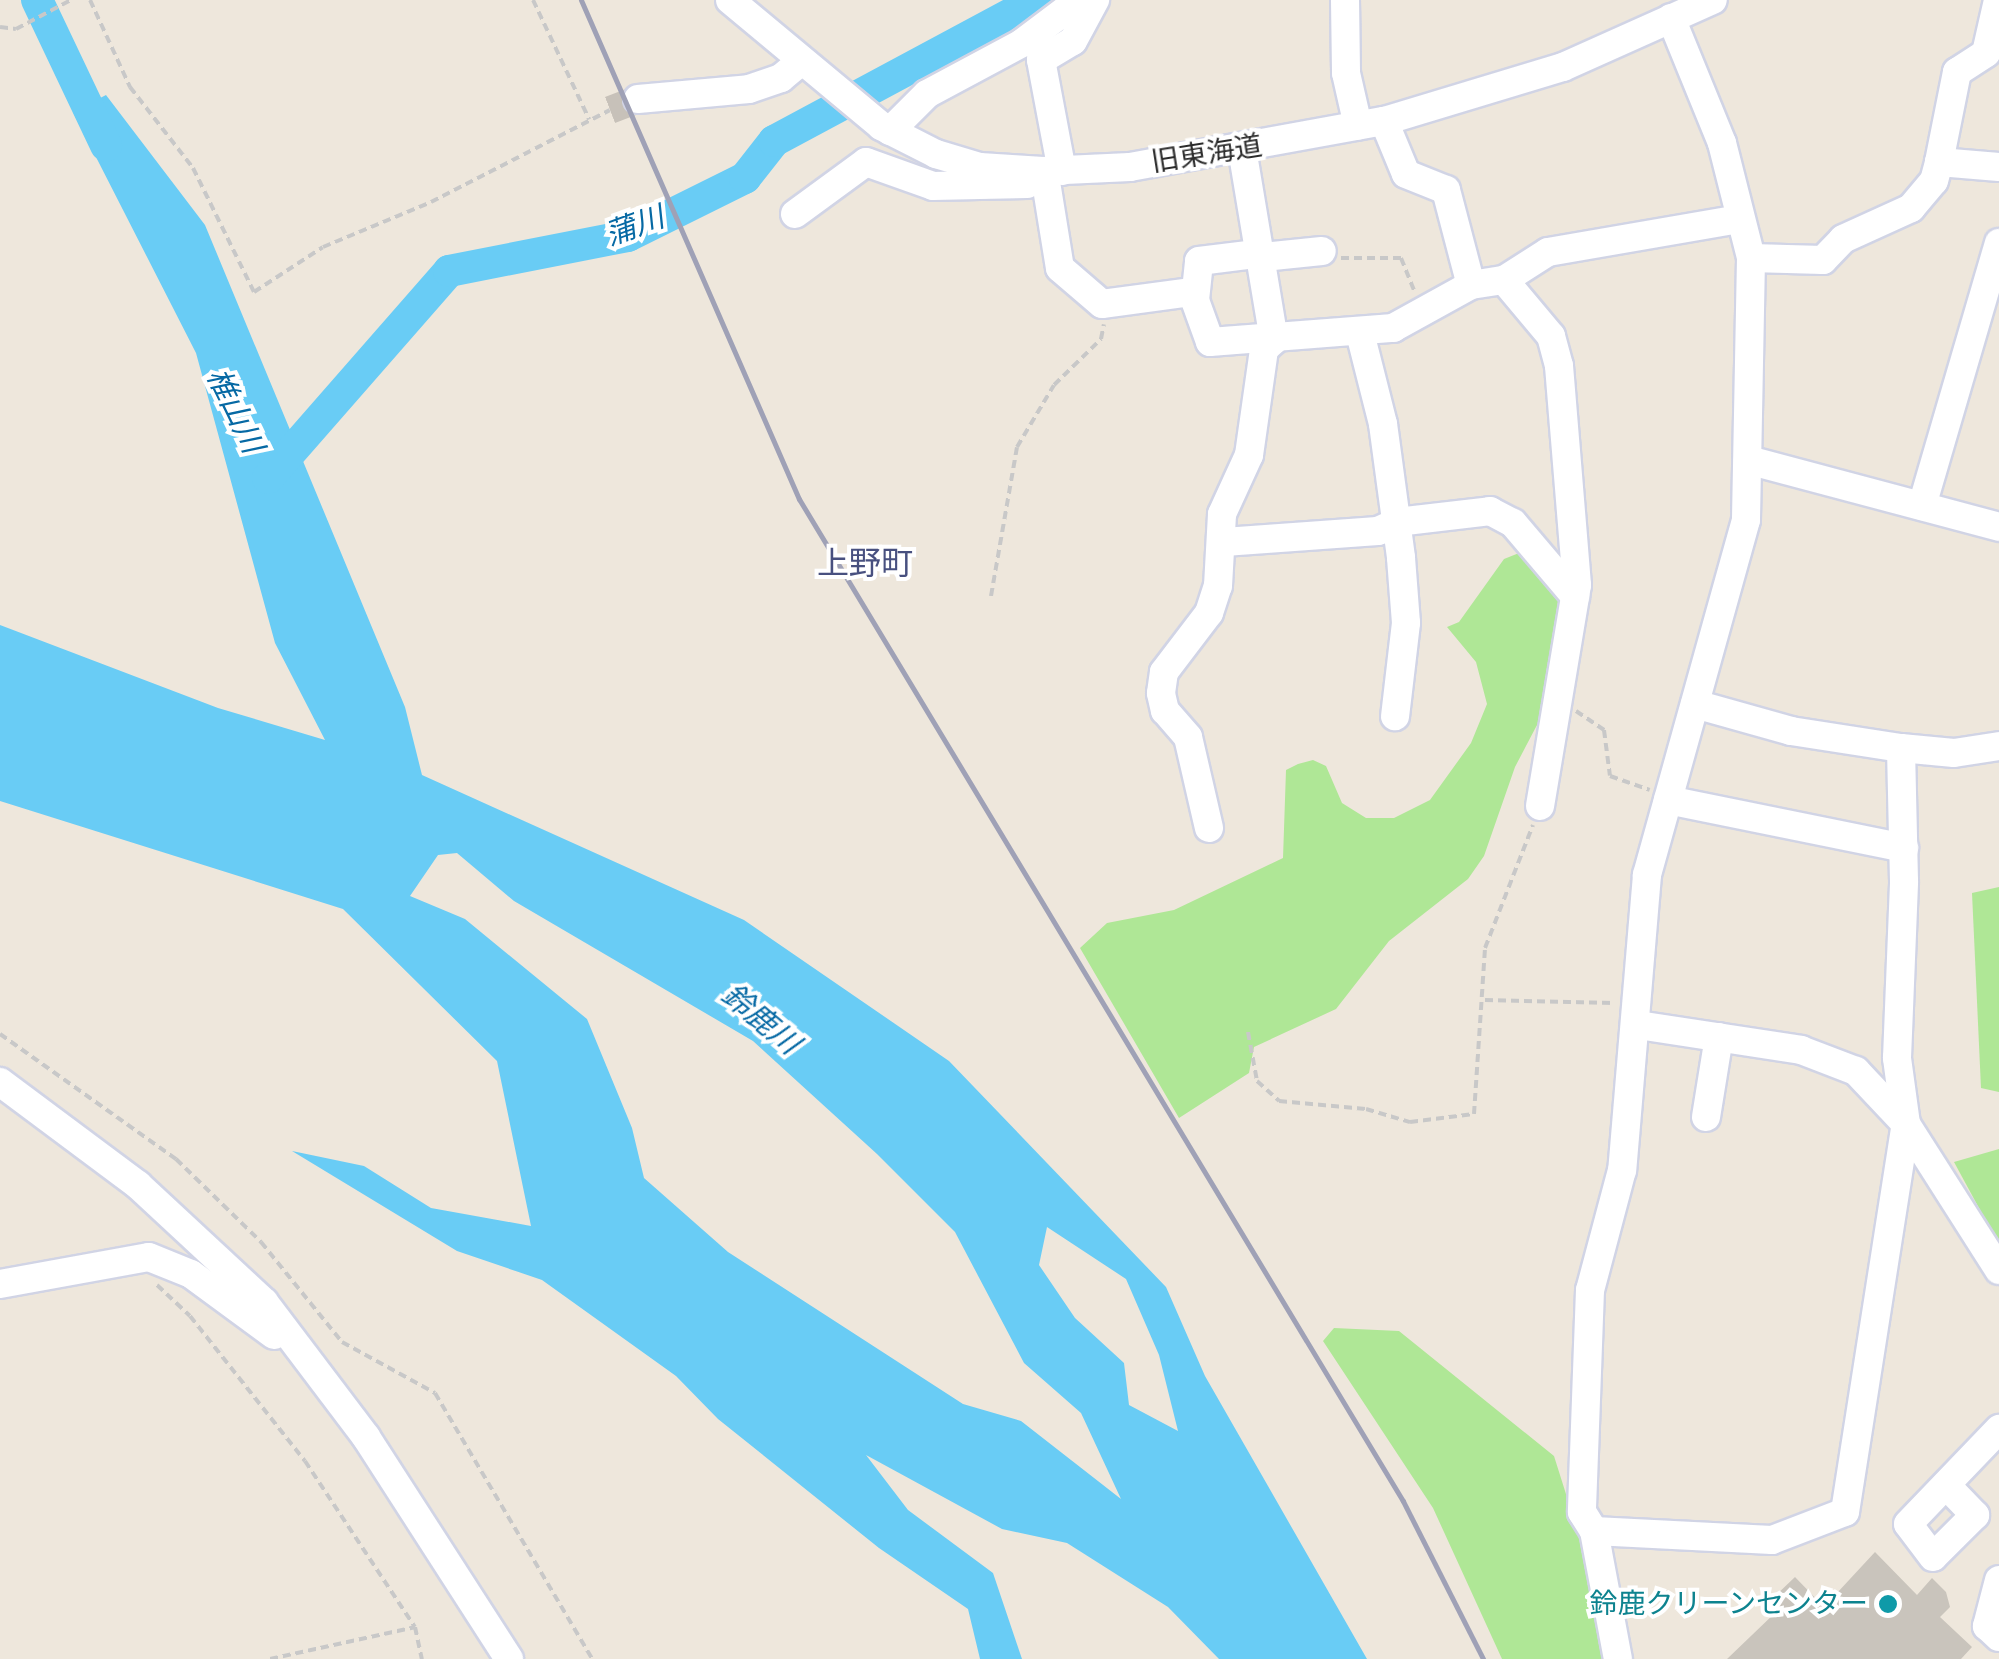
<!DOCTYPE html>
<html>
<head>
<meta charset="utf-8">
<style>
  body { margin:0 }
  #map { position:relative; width:1999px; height:1659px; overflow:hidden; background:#eee7dc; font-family:Signika,"Noto Sans JP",sans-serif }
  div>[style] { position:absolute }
  .green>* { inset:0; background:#afe796 }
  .water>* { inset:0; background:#69ccf5 }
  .river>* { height:32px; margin:-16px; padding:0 16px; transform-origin:16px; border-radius:16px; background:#69ccf5 }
  .building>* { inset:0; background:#c9c4bc }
  .minor-tunnel>* { height:28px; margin-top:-14px; transform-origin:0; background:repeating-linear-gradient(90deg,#c7c1b9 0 28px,transparent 0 42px) }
  .path>* { height:4px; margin-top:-2px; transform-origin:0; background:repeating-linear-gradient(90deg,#c8c8c8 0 8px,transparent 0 13px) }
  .roads { filter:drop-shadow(2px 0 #d1d4e5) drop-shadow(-2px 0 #d1d4e5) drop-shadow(0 2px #d1d4e5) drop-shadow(0 -2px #d1d4e5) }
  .minor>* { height:28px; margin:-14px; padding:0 14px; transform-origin:14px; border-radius:14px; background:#fff }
  .rail>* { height:5px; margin:-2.5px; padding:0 2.5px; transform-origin:2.5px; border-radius:2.5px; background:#9fa1b6 }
  .dots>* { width:28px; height:28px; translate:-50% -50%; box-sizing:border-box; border:5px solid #fff; border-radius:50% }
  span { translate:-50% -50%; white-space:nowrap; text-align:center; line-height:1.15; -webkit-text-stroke:8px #fff; paint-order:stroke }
  .street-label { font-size:28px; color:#2b2b2b }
  .culture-label { font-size:28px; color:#0d838f }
  .right { translate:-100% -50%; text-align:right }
  .water-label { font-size:30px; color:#0669a4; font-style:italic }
  .quarter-label { font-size:32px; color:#48507f }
</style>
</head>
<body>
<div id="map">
  <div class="green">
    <div style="clip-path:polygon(1542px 544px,1562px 597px,1547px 706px,1515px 767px,1484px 856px,1468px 879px,1389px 941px,1336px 1009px,1254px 1047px,1249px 1073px,1179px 1118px,1080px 948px,1107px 923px,1174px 910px,1283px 858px,1286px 770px,1298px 764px,1313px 760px,1326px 766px,1342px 803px,1366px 818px,1394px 818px,1430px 800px,1471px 743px,1487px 704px,1476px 662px,1447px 627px,1459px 622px,1504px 559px)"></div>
    <div style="clip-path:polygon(1999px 887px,1999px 1092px,1981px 1088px,1972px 893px)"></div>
    <div style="clip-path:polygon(1999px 1149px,1999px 1245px,1954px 1162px)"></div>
    <div style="clip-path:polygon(1334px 1328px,1399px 1331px,1554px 1456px,1618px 1659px,1502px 1659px,1433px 1508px,1323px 1341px)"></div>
  </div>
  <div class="water">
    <div style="clip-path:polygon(evenodd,106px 95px,205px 225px,405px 707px,422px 775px,744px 920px,949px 1061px,1166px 1287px,1205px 1376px,1367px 1659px,1219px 1659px,1168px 1607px,1067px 1543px,1002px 1529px,866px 1455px,908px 1510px,993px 1573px,1022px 1659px,980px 1659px,968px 1609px,879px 1548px,718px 1419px,676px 1376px,542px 1280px,457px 1251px,292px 1151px,364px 1166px,431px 1208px,531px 1226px,497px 1061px,343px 909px,0 801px,0 625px,218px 708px,325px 740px,275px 643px,196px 353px,73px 112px,106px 95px,457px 853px,514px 901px,753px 1041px,877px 1154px,955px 1232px,1024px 1363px,1081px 1413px,1121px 1499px,1021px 1421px,963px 1404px,728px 1252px,644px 1178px,632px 1128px,587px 1019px,465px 919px,410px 896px,438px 855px,457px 853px,106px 95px,1047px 1227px,1126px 1279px,1159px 1355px,1178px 1431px,1129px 1405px,1124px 1363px,1075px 1318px,1039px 1265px,1047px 1227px)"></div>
  </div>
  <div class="river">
    <div style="left:37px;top:0;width:161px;rotate:64.6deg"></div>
    <div style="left:268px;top:478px;width:275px;rotate:-48.8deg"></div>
    <div style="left:449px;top:271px;width:182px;rotate:-11.1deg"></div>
    <div style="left:628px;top:236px;width:131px;rotate:-26.4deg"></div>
    <div style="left:745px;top:178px;width:47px;rotate:-51.9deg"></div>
    <div style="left:774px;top:141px;width:298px;rotate:-28.2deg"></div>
  </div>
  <div class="building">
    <div style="clip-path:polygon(1875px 1552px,1917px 1595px,1932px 1578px,1946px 1592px,1950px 1607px,1940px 1617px,1972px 1647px,1961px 1659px,1727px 1659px,1777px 1611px,1769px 1602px,1795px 1577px,1824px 1607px)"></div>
  </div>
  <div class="minor-tunnel">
    <div style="left:610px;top:110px;width:30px;rotate:-21deg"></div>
  </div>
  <div class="path">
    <div style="left:90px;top:0;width:96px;rotate:65.3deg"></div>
    <div style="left:130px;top:87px;width:103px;rotate:52.1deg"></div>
    <div style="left:193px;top:168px;width:138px;rotate:63.8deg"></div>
    <div style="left:254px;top:292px;width:82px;rotate:-33.1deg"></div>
    <div style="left:323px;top:247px;width:117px;rotate:-22.6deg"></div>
    <div style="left:431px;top:202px;width:201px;rotate:-27.2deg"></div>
    <div style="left:533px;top:0;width:132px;rotate:64.8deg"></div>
    <div style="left:0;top:27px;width:16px;rotate:7deg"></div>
    <div style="left:16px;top:29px;width:62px;rotate:-27.8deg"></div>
    <div style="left:1341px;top:258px;width:60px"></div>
    <div style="left:1401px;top:258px;width:35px;rotate:68deg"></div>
    <div style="left:991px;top:596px;width:151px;rotate:-80.1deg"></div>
    <div style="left:1017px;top:447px;width:72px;rotate:-59.2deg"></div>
    <div style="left:1054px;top:385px;width:66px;rotate:-44.4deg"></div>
    <div style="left:1101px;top:339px;width:15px;rotate:-79deg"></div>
    <div style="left:1576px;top:711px;width:34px;rotate:34deg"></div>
    <div style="left:1604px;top:730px;width:46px;rotate:82.6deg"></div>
    <div style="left:1610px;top:776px;width:42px;rotate:19.3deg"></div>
    <div style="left:1485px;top:1000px;width:129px;rotate:1.3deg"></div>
    <div style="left:1248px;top:1032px;width:50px;rotate:79.6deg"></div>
    <div style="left:1257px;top:1081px;width:30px;rotate:42deg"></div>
    <div style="left:1279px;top:1101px;width:87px;rotate:5.3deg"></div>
    <div style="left:1366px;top:1109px;width:46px;rotate:16.5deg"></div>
    <div style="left:1410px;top:1122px;width:64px;rotate:-7.1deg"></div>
    <div style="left:1474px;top:1114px;width:166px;rotate:-86.2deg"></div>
    <div style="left:1485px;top:948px;width:132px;rotate:-68.7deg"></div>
    <div style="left:0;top:1034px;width:216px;rotate:35.4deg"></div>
    <div style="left:176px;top:1159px;width:119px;rotate:44.3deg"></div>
    <div style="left:261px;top:1242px;width:129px;rotate:51deg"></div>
    <div style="left:342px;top:1342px;width:106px;rotate:28.7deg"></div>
    <div style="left:435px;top:1393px;width:309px;rotate:59.4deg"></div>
    <div style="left:157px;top:1285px;width:45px;rotate:43.2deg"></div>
    <div style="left:190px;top:1316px;width:185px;rotate:51.6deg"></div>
    <div style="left:305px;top:1461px;width:199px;rotate:56.5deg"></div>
    <div style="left:270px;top:1659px;width:148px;rotate:-12.4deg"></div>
    <div style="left:415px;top:1627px;width:33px;rotate:78deg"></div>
  </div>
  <div class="roads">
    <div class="minor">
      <div style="left:730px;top:0;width:197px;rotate:39.8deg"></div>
      <div style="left:881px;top:126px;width:62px;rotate:27deg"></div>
      <div style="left:936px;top:154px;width:46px;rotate:16.5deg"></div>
      <div style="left:980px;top:167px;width:63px;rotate:3.6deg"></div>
      <div style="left:1043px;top:171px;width:87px;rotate:-2.6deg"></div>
      <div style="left:1130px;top:167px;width:258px;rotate:-10.3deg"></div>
      <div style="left:1384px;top:121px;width:187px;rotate:-16.8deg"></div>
      <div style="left:1563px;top:67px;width:164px;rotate:-24.1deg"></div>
      <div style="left:1345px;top:0;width:73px;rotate:89.2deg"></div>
      <div style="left:1346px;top:73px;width:54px;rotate:77.2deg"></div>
      <div style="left:1671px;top:18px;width:135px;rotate:67.8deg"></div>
      <div style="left:1722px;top:143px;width:119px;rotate:75.8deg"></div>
      <div style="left:1751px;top:258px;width:262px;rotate:91.1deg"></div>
      <div style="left:1746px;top:520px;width:369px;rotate:105.6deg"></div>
      <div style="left:1647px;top:875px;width:296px;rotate:94.8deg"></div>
      <div style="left:1622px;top:1170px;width:124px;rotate:104.9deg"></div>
      <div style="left:1590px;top:1290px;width:222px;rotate:92.1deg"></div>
      <div style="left:1582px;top:1512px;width:22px;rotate:58deg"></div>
      <div style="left:1594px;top:1531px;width:178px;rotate:2.9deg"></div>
      <div style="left:1772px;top:1540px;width:78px;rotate:-21deg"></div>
      <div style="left:1845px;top:1512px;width:393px;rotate:-81.1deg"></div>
      <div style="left:1906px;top:1124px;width:67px;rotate:-97.8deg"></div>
      <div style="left:1897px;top:1058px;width:177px;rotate:-87.7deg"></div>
      <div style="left:1904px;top:881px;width:133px;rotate:-91.3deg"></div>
      <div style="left:638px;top:99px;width:111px;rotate:-5.1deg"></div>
      <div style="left:749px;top:89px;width:34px;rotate:-19deg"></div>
      <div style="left:781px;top:78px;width:25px;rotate:-40deg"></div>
      <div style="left:1384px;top:121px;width:57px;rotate:67.5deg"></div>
      <div style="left:1406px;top:174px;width:43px;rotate:21.8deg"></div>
      <div style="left:1446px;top:190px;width:98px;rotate:75.3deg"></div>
      <div style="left:890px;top:131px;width:52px;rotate:-45deg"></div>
      <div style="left:927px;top:94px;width:108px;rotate:-28.2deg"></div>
      <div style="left:1022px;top:43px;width:71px;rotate:-37deg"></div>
      <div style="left:1939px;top:162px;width:92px;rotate:-78.7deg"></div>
      <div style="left:1957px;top:72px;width:35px;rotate:-33deg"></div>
      <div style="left:1986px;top:53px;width:54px;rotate:-77.2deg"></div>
      <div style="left:1062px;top:171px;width:113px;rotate:-100.7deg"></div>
      <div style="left:1041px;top:60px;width:37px;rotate:-31deg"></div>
      <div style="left:1073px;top:41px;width:47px;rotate:-61.8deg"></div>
      <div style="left:1046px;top:182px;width:87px;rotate:80.8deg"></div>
      <div style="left:1060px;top:268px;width:55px;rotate:40.6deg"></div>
      <div style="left:1102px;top:304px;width:91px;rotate:-7.6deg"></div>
      <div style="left:1192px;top:292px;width:53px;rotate:70.2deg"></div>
      <div style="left:1210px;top:342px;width:184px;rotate:-4.4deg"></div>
      <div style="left:1393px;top:328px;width:89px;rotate:-28.9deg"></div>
      <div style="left:1471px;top:285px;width:33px;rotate:-9deg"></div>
      <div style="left:1504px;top:280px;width:52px;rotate:-32.5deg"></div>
      <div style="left:1548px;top:252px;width:194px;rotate:-9.8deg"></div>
      <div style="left:795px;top:214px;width:88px;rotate:-36.2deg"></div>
      <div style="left:866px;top:162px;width:71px;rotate:19.7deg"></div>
      <div style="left:933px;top:186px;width:94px;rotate:-1.2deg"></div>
      <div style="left:1263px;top:257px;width:59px;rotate:-5.8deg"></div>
      <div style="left:1751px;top:258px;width:72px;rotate:1.6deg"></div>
      <div style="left:1823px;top:260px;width:29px;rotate:-46deg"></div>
      <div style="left:1843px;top:239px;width:75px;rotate:-24.5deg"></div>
      <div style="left:1911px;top:208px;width:35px;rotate:-50deg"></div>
      <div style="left:1934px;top:181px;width:20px;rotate:-75deg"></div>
      <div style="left:1939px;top:162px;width:60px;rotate:4.8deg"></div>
      <div style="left:1504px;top:280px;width:73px;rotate:50deg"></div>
      <div style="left:1551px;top:336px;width:31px;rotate:75deg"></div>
      <div style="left:1559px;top:366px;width:220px;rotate:85.3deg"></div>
      <div style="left:1577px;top:585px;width:224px;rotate:99.5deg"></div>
      <div style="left:1195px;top:300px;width:39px;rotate:-84deg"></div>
      <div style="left:1199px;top:261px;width:64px;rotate:-7.1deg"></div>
      <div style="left:1360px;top:333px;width:94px;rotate:75.8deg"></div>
      <div style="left:1383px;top:424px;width:135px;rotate:82.3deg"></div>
      <div style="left:1401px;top:558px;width:65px;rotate:85.6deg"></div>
      <div style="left:1406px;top:623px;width:94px;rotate:96.7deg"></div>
      <div style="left:1748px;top:460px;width:260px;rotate:14.9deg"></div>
      <div style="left:1922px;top:506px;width:274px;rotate:-73.7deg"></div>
      <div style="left:1224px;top:542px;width:154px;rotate:-4.1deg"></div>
      <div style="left:1378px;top:531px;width:21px;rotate:-25deg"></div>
      <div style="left:1397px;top:522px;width:94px;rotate:-6.7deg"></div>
      <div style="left:1490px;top:511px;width:26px;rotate:28deg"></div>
      <div style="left:1513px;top:523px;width:96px;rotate:49.7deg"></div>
      <div style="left:1695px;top:704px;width:100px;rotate:15.7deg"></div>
      <div style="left:1791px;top:731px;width:111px;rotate:8.8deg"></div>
      <div style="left:1901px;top:748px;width:53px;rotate:5.4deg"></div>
      <div style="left:1954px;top:753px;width:46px;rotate:-8.8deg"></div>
      <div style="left:1668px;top:800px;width:241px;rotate:11.5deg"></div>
      <div style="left:1209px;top:828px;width:93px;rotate:-103deg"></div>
      <div style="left:1188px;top:737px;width:35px;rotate:-131deg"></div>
      <div style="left:1165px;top:711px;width:18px;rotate:-103deg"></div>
      <div style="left:1161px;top:693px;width:21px;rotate:-82deg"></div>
      <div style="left:1164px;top:672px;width:74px;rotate:-52.7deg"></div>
      <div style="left:1209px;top:613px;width:28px;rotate:-72deg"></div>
      <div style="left:1218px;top:586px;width:72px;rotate:-86.8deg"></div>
      <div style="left:1222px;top:514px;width:65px;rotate:-65.4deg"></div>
      <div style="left:1249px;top:455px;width:107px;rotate:-81.9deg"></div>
      <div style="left:1264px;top:349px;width:13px;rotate:-42deg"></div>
      <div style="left:1274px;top:340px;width:194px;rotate:-99.5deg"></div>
      <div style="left:1638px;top:1025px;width:165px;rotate:8.7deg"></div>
      <div style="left:1801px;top:1050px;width:59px;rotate:20.9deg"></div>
      <div style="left:1856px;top:1071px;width:73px;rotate:46.7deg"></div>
      <div style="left:1906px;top:1124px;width:173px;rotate:57.5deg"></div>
      <div style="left:0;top:1082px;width:172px;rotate:36.7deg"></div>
      <div style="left:138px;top:1185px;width:172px;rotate:42.9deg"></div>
      <div style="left:264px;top:1302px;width:169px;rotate:52.9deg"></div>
      <div style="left:366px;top:1437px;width:264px;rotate:57.2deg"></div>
      <div style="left:1706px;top:1117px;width:81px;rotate:-80.8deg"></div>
      <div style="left:0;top:1284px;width:151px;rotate:-10.3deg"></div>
      <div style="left:149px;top:1257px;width:45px;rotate:22deg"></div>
      <div style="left:191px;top:1274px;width:103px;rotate:36.3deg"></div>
      <div style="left:1946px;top:1485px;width:42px;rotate:46deg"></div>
      <div style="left:1975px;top:1515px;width:59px;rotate:135deg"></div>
      <div style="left:1933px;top:1557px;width:41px;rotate:-127.1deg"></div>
      <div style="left:1908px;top:1524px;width:132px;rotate:-46.2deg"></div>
      <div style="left:1594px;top:1531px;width:130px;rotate:79.4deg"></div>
      <div style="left:1999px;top:1580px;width:48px;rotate:104.6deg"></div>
      <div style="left:1987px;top:1626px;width:16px;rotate:43deg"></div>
    </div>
  </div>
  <div class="rail">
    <div style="left:581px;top:0;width:545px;rotate:66.4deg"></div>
    <div style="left:799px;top:499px;width:1170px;rotate:58.92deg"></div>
    <div style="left:1403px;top:1501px;width:177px;rotate:63.1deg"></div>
  </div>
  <div class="dots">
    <div style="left:1888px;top:1604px;background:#0f9aa8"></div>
  </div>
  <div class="street-label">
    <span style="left:1207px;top:154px;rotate:-9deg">旧東海道</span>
  </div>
  <div class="culture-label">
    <span class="right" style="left:1868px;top:1604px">鈴鹿クリーンセンター</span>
  </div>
  <div class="water-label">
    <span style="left:635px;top:227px;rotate:-20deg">蒲川</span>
    <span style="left:234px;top:411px;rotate:64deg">椎山川</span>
    <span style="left:760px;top:1020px;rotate:40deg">鈴鹿川</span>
  </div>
  <div class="quarter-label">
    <span style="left:865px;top:564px">上野町</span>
  </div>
</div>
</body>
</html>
